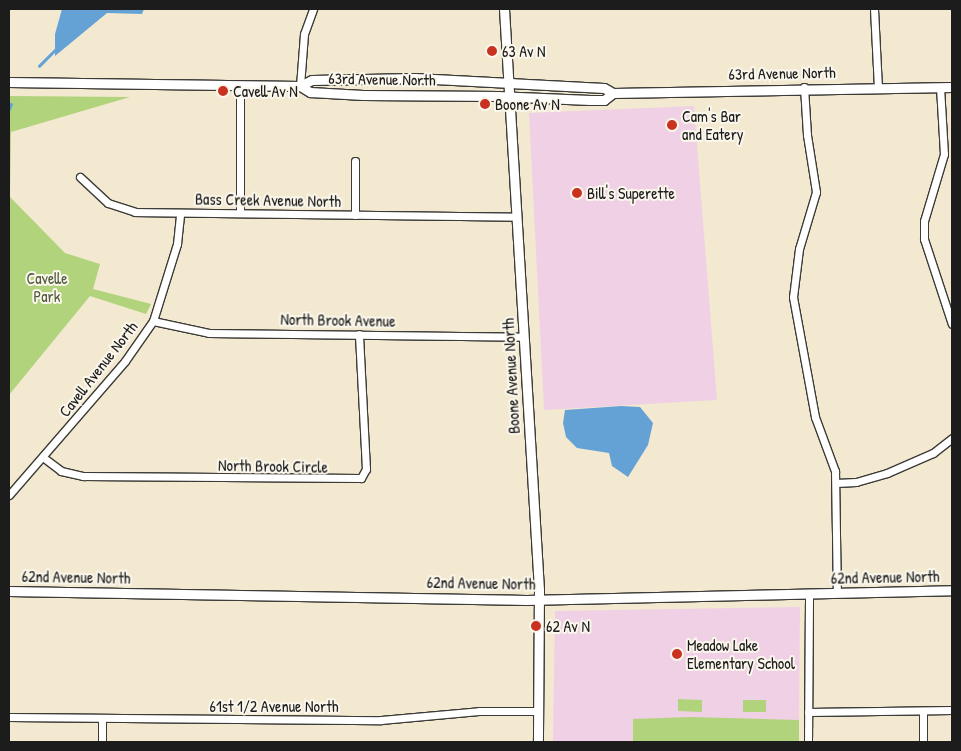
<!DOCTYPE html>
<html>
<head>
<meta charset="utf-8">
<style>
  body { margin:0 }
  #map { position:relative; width:961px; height:751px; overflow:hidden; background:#f3e9d1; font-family:"Patrick Hand",sans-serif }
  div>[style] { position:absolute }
  .built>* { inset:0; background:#f0d0e4 }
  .green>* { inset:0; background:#b0d37c }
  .water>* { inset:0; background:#64a2d6 }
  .stream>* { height:2.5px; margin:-1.25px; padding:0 1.25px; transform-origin:1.25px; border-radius:1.25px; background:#64a2d6 }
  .roads { filter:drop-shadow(1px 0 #3c3b37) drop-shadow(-1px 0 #3c3b37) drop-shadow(0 1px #3c3b37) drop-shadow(0 -1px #3c3b37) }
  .minor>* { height:7px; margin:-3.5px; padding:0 3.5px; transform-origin:3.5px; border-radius:3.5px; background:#fff }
  .tertiary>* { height:9px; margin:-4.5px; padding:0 4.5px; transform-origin:4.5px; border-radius:4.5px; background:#fff }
  .dots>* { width:14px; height:14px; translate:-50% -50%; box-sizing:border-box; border:2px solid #fbf7ec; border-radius:50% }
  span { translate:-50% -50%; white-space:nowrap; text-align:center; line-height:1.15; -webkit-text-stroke:4px #fbf7ec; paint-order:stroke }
  .poi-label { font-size:16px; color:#1c1c1c }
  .left { translate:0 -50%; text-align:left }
  .street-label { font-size:16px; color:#1c1c1c }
  .park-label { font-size:16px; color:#505c3e }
  .frame { position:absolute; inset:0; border:10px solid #1c1c1c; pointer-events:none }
</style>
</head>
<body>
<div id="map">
  <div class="built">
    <div style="clip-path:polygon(694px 106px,717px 400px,544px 410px,529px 113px)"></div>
    <div style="clip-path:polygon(800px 607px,799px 720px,633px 719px,633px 742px,553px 742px,555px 611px)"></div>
  </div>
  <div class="green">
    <div style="clip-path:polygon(9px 96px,130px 97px,11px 132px,10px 197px,65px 253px,100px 264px,93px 289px,151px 304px,146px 314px,90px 296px,9px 395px)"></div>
    <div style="clip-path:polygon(678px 699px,702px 700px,702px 712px,678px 711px)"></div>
    <div style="clip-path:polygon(743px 700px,766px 700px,766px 712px,743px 712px)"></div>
    <div style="clip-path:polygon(691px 717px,799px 720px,799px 742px,633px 742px,633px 719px)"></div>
  </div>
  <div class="water">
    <div style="clip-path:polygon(62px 9px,144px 9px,142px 14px,107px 13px,55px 56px,55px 34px)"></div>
    <div style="clip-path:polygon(621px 406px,640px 407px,653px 423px,648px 445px,628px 477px,612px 466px,609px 453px,577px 448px,566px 437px,563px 423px,565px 410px)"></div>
  </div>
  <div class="stream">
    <div style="left:39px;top:66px;width:23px;rotate:-45deg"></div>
    <div style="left:9px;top:109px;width:5px;rotate:-68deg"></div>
  </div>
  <div class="roads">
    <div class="minor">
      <div style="left:874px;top:9px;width:78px;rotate:87.1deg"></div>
      <div style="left:300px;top:86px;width:52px;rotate:-85.6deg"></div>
      <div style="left:304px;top:34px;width:27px;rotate:-70deg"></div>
      <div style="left:804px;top:87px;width:48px;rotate:86.4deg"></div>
      <div style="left:807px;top:135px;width:58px;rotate:81deg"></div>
      <div style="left:816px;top:192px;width:59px;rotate:106.6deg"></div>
      <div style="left:799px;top:249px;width:48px;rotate:97.1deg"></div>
      <div style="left:793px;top:297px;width:122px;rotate:79.6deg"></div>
      <div style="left:815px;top:417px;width:58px;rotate:69.7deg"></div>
      <div style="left:835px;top:471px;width:122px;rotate:89.1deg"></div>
      <div style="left:940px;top:87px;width:67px;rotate:86.6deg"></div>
      <div style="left:944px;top:154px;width:70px;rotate:106.6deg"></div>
      <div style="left:924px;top:221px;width:18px;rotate:90deg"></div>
      <div style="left:924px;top:239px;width:89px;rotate:71.8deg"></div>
      <div style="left:80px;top:177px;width:38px;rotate:43deg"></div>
      <div style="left:108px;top:203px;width:28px;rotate:18deg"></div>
      <div style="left:135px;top:212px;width:382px;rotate:0.7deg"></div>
      <div style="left:240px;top:213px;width:128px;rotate:-90deg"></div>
      <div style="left:355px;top:215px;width:54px;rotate:-90deg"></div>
      <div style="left:153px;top:321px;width:57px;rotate:12.1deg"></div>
      <div style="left:209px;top:333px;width:315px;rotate:0.7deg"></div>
      <div style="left:44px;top:458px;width:21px;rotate:37deg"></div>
      <div style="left:61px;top:471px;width:23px;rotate:13deg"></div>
      <div style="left:83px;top:476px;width:278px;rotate:0.4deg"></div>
      <div style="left:361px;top:478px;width:10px;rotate:-61deg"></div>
      <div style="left:366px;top:469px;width:135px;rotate:-93deg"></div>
      <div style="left:836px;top:483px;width:20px;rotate:-3deg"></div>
      <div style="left:856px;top:482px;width:32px;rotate:-16deg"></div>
      <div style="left:887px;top:473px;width:50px;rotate:-23.5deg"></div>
      <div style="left:933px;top:453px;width:24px;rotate:-38deg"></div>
      <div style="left:9px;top:495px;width:177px;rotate:-49.1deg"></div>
      <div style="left:125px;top:361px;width:49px;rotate:-55deg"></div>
      <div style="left:153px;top:321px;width:81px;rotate:-72.7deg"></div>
      <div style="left:177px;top:244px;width:31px;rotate:-84deg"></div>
      <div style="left:808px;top:712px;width:144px;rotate:-0.8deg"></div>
      <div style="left:9px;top:717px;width:372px;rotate:0.5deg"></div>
      <div style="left:381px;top:720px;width:98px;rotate:-5.2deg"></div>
      <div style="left:479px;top:711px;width:59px"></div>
      <div style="left:102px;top:742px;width:23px;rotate:-90deg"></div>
      <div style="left:808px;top:742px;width:149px;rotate:-89.6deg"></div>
      <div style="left:923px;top:742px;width:31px;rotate:-90deg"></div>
    </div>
    <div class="tertiary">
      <div style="left:504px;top:9px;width:582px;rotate:86.55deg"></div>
      <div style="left:539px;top:590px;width:152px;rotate:90.4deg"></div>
      <div style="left:9px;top:82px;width:291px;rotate:0.8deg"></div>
      <div style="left:300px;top:86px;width:13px;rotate:-27deg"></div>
      <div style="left:312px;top:80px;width:103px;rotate:-1.1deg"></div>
      <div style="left:415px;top:78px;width:189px;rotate:3deg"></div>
      <div style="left:604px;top:88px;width:10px;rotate:29deg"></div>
      <div style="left:613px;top:93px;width:339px;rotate:-1deg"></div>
      <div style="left:300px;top:86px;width:12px;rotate:31deg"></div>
      <div style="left:310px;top:92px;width:53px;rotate:3.2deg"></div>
      <div style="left:363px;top:95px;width:135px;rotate:0.4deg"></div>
      <div style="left:498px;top:96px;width:92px;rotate:2.5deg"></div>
      <div style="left:590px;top:100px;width:14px"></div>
      <div style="left:604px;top:100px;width:11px;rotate:-38deg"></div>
      <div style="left:9px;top:591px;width:517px;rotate:1deg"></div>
      <div style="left:526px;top:600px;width:426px;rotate:-1.3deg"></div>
    </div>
  </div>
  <div class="dots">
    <div style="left:492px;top:51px;background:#c8321e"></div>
    <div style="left:223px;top:91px;background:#c8321e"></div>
    <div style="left:485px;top:104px;background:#c8321e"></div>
    <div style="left:672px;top:125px;background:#c8321e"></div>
    <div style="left:577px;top:193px;background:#c8321e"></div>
    <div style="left:536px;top:626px;background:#c8321e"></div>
    <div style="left:677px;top:654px;background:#c8321e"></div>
  </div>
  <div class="poi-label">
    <span class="left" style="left:502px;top:51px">63 Av N</span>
    <span class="left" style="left:233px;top:91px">Cavell Av N</span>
    <span class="left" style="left:495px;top:104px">Boone Av N</span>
    <span class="left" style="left:682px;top:125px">Cam's Bar<br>and Eatery</span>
    <span class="left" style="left:587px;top:193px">Bill's Superette</span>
    <span class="left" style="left:546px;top:626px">62 Av N</span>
    <span class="left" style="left:687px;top:654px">Meadow Lake<br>Elementary School</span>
  </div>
  <div class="street-label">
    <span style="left:782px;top:73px;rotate:-1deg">63rd Avenue North</span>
    <span style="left:382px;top:79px;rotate:1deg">63rd Avenue North</span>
    <span style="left:268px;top:200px;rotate:1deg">Bass Creek Avenue North</span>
    <span style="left:338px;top:320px;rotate:1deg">North Brook Avenue</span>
    <span style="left:98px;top:369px;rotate:-52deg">Cavell Avenue North</span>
    <span style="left:511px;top:376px;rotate:-93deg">Boone Avenue North</span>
    <span style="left:273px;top:466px;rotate:1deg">North Brook Circle</span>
    <span style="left:76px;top:577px;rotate:1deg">62nd Avenue North</span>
    <span style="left:885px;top:577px;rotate:-1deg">62nd Avenue North</span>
    <span style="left:481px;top:583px;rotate:1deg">62nd Avenue North</span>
    <span style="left:274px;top:706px">61st 1/2 Avenue North</span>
  </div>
  <div class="park-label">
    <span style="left:47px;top:287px">Cavelle<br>Park</span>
  </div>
  <div class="frame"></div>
</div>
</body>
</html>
